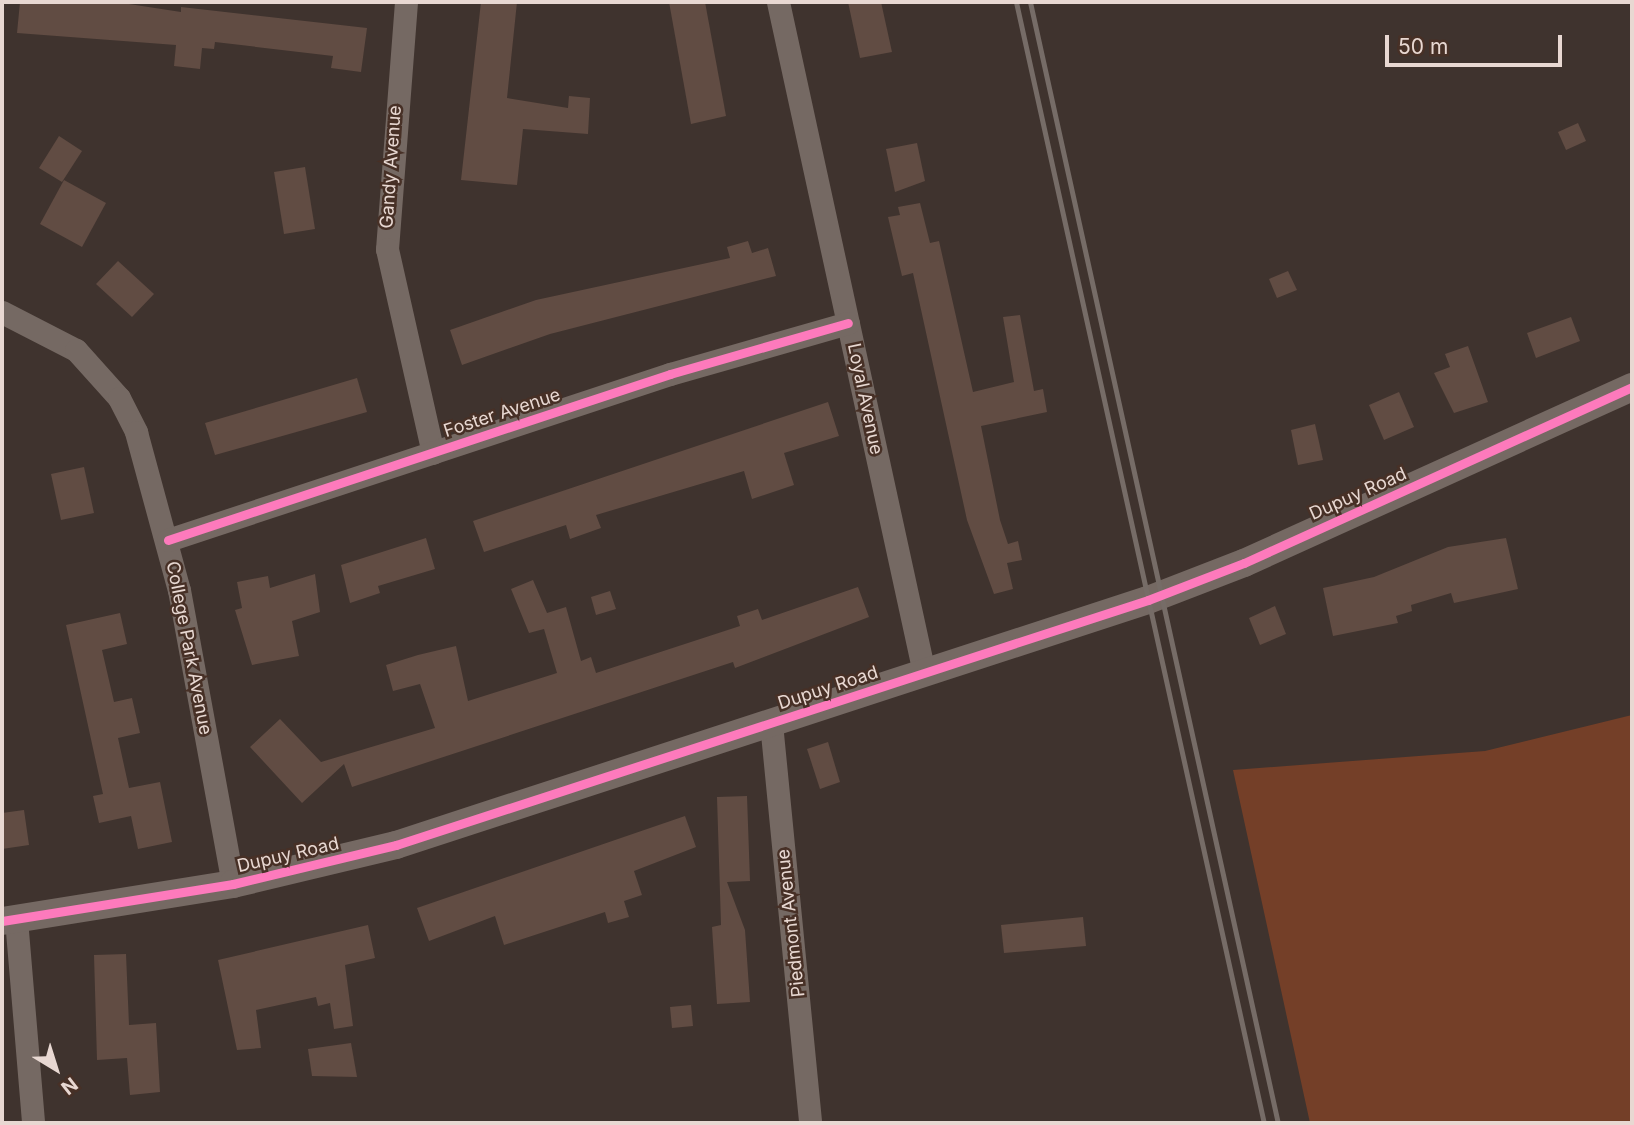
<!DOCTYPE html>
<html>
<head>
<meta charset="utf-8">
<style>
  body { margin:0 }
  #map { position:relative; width:1634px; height:1125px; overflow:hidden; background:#3f332e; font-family:Inter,sans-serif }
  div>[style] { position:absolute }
  .green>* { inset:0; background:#743f28 }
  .building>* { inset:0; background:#614c43 }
  .minor>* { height:23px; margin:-11.5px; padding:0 11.5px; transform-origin:11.5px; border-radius:11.5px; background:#756963 }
  .tertiary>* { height:28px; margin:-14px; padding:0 14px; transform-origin:14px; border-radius:14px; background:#756963 }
  .rail>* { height:5px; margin:-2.5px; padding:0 2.5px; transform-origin:2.5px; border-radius:2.5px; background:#766c67 }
  .cycleway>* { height:9px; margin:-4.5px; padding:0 4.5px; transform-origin:4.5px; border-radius:4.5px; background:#fd7abc }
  span { translate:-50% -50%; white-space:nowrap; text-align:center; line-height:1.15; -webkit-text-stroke:5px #473026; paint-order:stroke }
  .street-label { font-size:18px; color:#e8d8d2 }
  .frame { position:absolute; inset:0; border:4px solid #e8d8d2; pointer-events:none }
  .north { position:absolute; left:21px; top:1034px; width:70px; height:70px; -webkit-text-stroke:5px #473026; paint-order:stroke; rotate:142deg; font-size:19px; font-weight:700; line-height:28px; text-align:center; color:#e8d8d2 }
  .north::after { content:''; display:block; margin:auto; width:24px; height:32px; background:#e8d8d2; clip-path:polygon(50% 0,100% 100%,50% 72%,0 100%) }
  .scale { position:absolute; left:1385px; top:35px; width:177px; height:32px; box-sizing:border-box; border:4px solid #e8d8d2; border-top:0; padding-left:9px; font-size:21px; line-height:24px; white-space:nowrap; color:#e8d8d2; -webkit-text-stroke:5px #473026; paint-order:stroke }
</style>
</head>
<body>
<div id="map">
  <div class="green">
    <div style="clip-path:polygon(1632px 715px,1632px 1123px,1310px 1123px,1233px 770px,1485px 751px)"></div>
  </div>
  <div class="building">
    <div style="clip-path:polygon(20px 2px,116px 2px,181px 12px,181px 7px,367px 28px,361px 72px,331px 68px,333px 56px,215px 42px,214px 49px,202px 48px,200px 69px,174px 66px,176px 45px,17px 33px)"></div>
    <div style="clip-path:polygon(481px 2px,517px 2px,507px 98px,568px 108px,569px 96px,590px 98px,588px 134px,523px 129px,517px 185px,461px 180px)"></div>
    <div style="clip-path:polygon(669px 2px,705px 2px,726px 116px,691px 124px)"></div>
    <div style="clip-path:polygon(848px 2px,881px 2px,892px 52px,860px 58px)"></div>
    <div style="clip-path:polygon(1578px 123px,1586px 141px,1566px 150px,1558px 132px)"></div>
    <div style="clip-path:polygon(59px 136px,82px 151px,62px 182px,39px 168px)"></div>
    <div style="clip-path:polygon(917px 143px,925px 181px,895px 192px,886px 149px)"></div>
    <div style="clip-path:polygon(305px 167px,315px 229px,284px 234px,274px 172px)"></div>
    <div style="clip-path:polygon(64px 180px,106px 203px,82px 247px,40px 224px)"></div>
    <div style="clip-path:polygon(920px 203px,930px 243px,939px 241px,973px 392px,1014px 382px,1003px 317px,1020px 315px,1034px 391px,1043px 389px,1047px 412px,981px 426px,1000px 520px,1008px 544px,1018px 541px,1022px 560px,1007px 563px,1013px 589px,994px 594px,967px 520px,913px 273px,902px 276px,888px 217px,900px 215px,898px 207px)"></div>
    <div style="clip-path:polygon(748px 241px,752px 253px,768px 248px,776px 276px,550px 334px,462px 365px,450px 330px,536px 300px,730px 258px,727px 247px)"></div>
    <div style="clip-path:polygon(118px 261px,154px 294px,132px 317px,96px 284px)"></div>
    <div style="clip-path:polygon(1288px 271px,1297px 290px,1277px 298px,1269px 279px)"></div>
    <div style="clip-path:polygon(1571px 317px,1580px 341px,1536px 358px,1527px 333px)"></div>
    <div style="clip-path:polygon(1468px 346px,1488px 402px,1454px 413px,1434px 373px,1450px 367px,1445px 354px)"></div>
    <div style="clip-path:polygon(357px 378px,367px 412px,215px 455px,205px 423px)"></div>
    <div style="clip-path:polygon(1399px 392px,1414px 427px,1384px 440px,1369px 405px)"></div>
    <div style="clip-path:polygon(828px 402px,839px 436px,784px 453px,794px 485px,752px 499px,744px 471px,596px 515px,601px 528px,570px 539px,566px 525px,484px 552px,473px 521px)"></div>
    <div style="clip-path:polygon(1315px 424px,1323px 460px,1298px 465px,1291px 430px)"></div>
    <div style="clip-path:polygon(84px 467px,94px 513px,61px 520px,51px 474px)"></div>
    <div style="clip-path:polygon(426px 538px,435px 569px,378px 586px,380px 593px,350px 603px,341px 565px)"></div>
    <div style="clip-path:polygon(1506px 538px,1518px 589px,1454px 603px,1451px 593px,1411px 605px,1412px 611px,1396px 616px,1398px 623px,1333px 636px,1323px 588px,1374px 577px,1448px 547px)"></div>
    <div style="clip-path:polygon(315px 574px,320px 612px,292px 621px,299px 656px,252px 665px,235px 610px,242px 608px,237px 582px,268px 576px,270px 588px)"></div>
    <div style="clip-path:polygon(533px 580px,547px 613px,566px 607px,581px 661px,591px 657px,596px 673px,740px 626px,737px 616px,758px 609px,762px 620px,858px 587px,869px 617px,735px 668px,733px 662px,352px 787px,344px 764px,302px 803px,250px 747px,280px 719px,321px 762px,435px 728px,420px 684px,393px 691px,386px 665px,418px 655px,456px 646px,468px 701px,557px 673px,544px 629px,529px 633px,511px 589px)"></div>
    <div style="clip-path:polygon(610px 591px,616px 609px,596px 615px,591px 597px)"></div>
    <div style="clip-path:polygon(1275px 606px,1286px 634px,1260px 645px,1249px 618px)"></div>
    <div style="clip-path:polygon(120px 613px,127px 644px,102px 650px,114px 702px,132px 698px,140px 733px,118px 738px,129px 788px,160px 782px,172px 842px,138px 849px,131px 816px,99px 823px,93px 796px,103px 794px,66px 625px)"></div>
    <div style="clip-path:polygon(828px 742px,840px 782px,820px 789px,807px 749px)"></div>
    <div style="clip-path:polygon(747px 796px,750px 881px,727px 882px,745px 930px,750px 1002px,717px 1004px,712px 927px,721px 925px,717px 797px)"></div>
    <div style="clip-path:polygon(24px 810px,29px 845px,2px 849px,2px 813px)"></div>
    <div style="clip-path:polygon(685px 816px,696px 847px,634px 871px,642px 895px,624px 901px,629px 917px,608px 923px,605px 912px,504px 945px,495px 916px,429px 941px,417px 908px)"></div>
    <div style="clip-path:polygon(1083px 917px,1086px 946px,1004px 953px,1001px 925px)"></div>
    <div style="clip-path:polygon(368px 925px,375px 958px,345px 965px,353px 1026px,334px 1029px,330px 1003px,318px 1006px,316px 997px,256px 1010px,261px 1048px,237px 1050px,218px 960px)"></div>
    <div style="clip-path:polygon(126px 954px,129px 1025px,156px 1023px,160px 1092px,130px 1095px,127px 1058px,97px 1060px,94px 955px)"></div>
    <div style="clip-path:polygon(691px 1005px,693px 1026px,672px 1028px,670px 1007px)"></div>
    <div style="clip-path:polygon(351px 1043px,357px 1077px,312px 1076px,308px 1049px)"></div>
  </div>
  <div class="minor">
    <div style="left:406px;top:2px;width:248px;rotate:94.4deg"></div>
    <div style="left:387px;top:249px;width:209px;rotate:77.3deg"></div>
    <div style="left:778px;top:2px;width:687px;rotate:77.72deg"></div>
    <div style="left:2px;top:312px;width:83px;rotate:27.2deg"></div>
    <div style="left:76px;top:350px;width:64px;rotate:48.1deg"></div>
    <div style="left:119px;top:398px;width:38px;rotate:63deg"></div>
    <div style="left:136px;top:432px;width:164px;rotate:74.8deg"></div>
    <div style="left:179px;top:590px;width:299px;rotate:79.6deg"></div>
    <div style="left:168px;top:540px;width:529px;rotate:-18.3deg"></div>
    <div style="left:670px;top:374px;width:185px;rotate:-16deg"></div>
    <div style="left:771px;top:723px;width:402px;rotate:84.4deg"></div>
    <div style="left:16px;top:919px;width:205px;rotate:85.2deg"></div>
  </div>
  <div class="tertiary">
    <div style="left:2px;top:921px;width:234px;rotate:-9.1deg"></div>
    <div style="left:233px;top:884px;width:168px;rotate:-13.5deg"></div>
    <div style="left:396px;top:845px;width:791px;rotate:-18.05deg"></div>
    <div style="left:1148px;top:600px;width:103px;rotate:-21.1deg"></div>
    <div style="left:1244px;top:563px;width:426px;rotate:-24.4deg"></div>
  </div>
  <div class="rail">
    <div style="left:1016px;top:2px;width:1148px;rotate:77.53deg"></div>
    <div style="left:1030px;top:2px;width:1148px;rotate:77.53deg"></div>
  </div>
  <div class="cycleway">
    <div style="left:168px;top:540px;width:529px;rotate:-18.3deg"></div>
    <div style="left:670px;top:374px;width:185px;rotate:-16deg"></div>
    <div style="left:2px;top:921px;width:234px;rotate:-9.1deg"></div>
    <div style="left:233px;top:884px;width:168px;rotate:-13.5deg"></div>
    <div style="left:396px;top:845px;width:791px;rotate:-18.05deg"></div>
    <div style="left:1148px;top:600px;width:103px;rotate:-21.1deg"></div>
    <div style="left:1244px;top:563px;width:426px;rotate:-24.4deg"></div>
  </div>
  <div class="street-label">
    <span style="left:391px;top:167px;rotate:-86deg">Gandy Avenue</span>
    <span style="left:865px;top:399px;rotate:78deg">Loyal Avenue</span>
    <span style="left:502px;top:413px;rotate:-18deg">Foster Avenue</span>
    <span style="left:1358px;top:494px;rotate:-24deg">Dupuy Road</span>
    <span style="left:189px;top:648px;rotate:79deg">College Park Avenue</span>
    <span style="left:828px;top:688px;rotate:-18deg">Dupuy Road</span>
    <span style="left:288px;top:855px;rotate:-13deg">Dupuy Road</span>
    <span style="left:791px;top:923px;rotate:-96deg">Piedmont Avenue</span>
  </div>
  <div class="frame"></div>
  <div class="north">N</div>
  <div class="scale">50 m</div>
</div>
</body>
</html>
